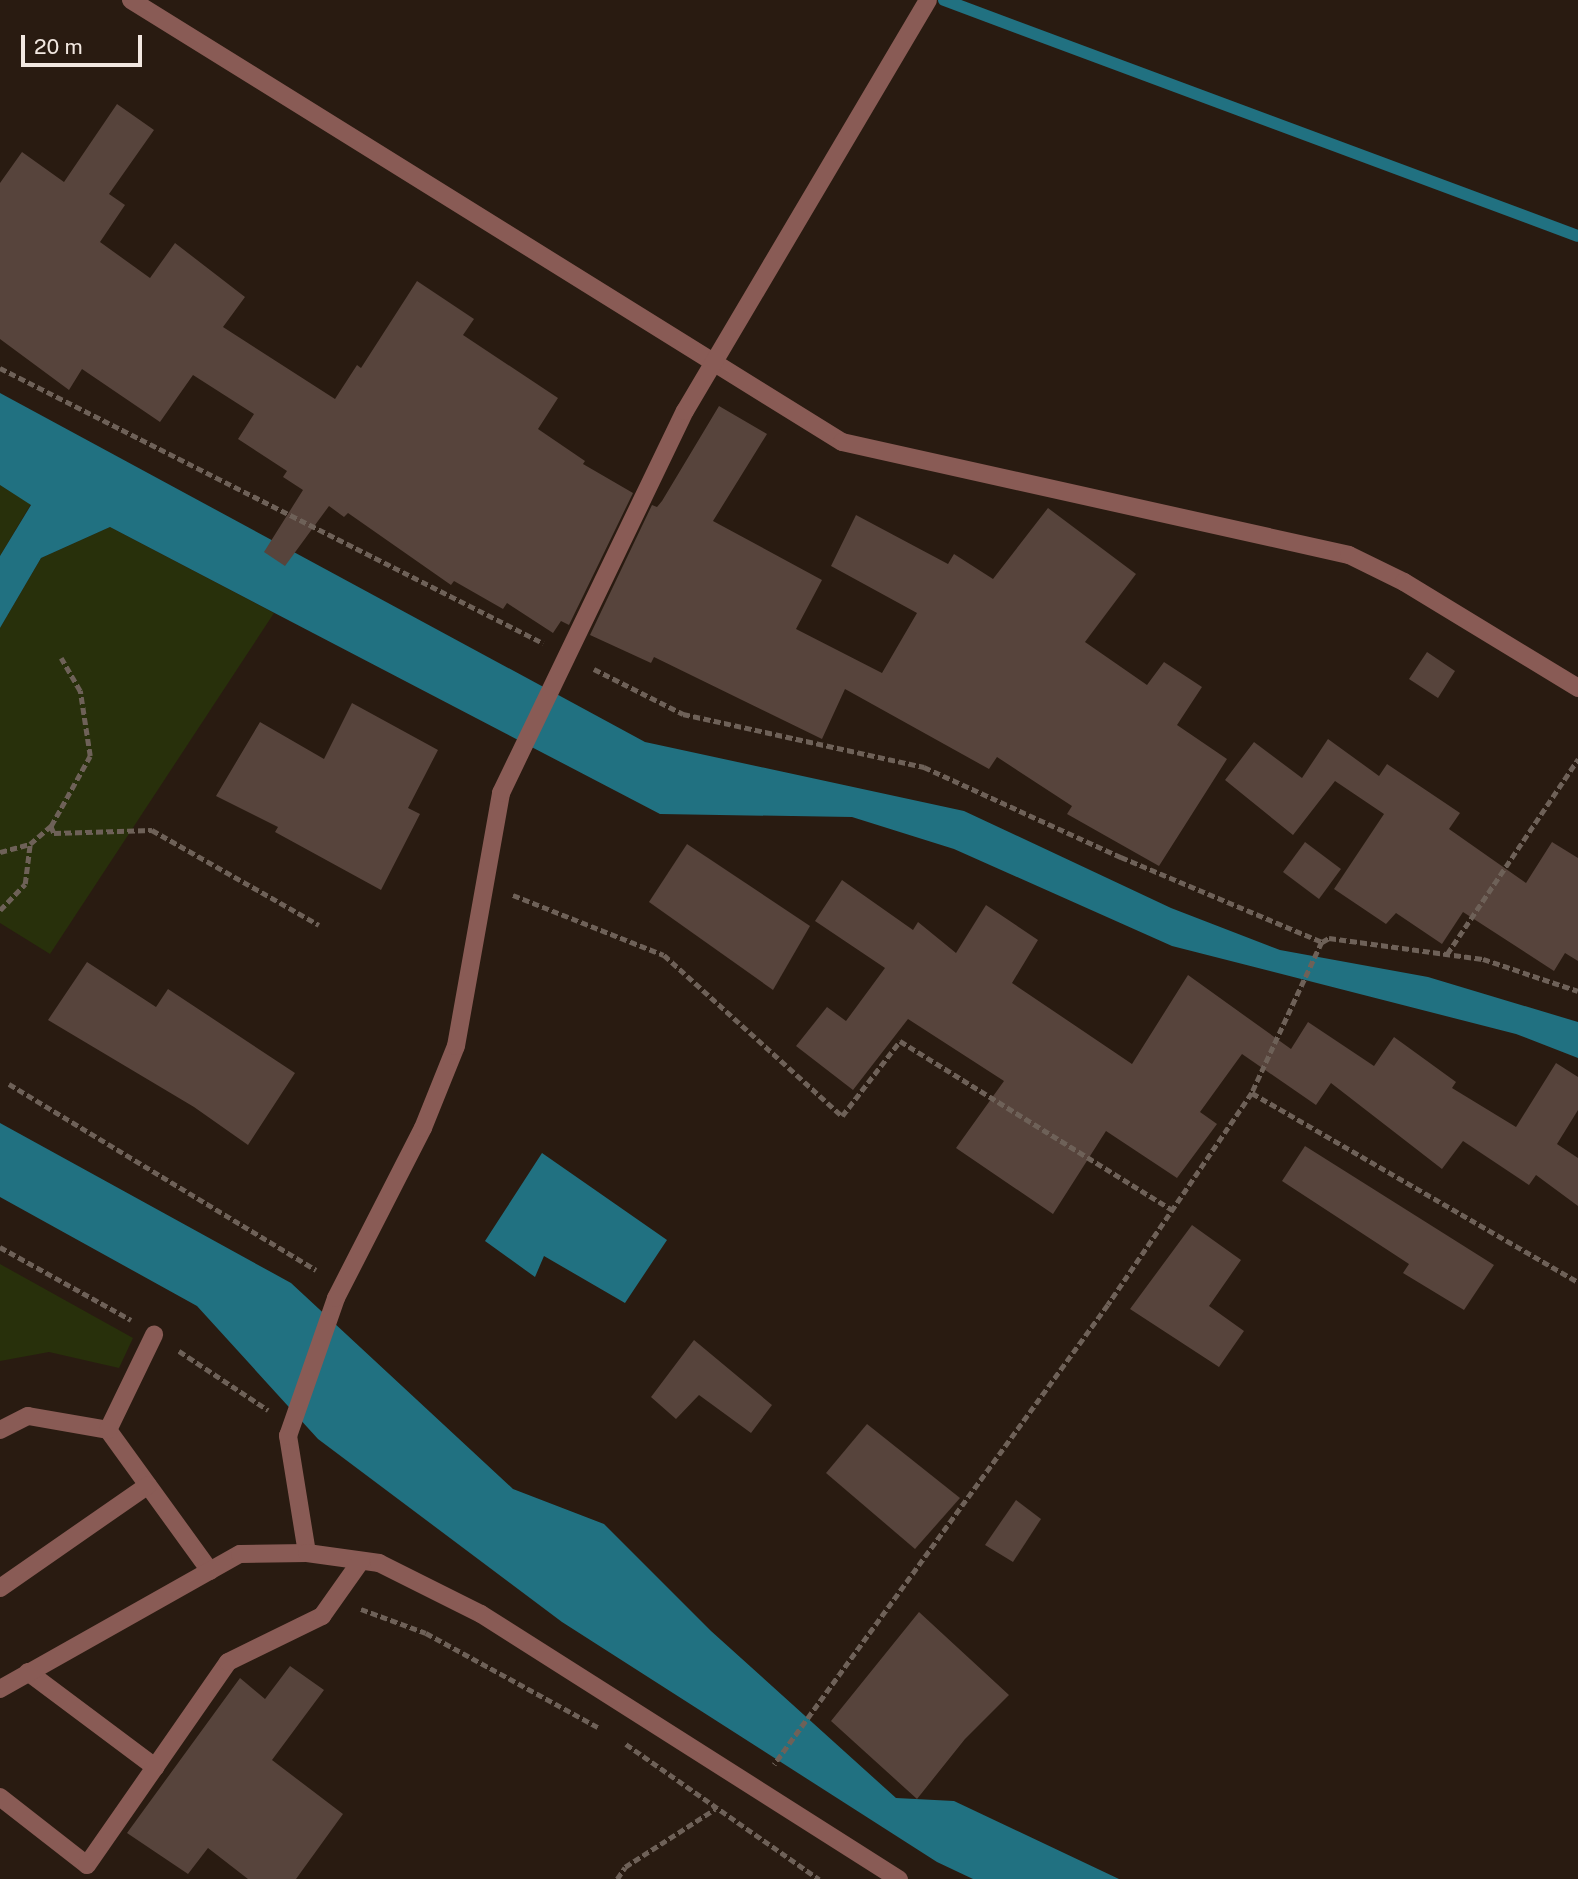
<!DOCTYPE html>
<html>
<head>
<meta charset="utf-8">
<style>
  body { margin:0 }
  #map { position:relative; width:1578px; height:1879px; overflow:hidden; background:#291b11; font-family:"Public Sans",sans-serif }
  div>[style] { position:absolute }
  .green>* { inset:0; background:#28300b }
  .water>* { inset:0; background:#217181 }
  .stream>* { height:12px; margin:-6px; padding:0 6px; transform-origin:6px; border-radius:6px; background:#217181 }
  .building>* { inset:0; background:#57443c }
  .path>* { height:4.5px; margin-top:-2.25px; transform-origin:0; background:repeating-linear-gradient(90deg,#6e6158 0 7px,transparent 0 10.5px) }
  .minor>* { height:18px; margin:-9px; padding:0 9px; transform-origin:9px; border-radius:9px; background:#895b55 }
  span { translate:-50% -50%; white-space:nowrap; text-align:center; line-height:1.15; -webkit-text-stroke:5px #291b11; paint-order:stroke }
  .scale { position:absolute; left:21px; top:35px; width:121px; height:32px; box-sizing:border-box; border:4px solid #f2e8e1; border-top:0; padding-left:9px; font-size:21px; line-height:24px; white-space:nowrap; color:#f2e8e1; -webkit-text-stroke:5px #291b11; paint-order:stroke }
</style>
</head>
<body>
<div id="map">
  <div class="green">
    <div style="clip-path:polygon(0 485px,31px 504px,0 556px)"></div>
    <div style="clip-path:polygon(110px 527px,274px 613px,50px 954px,0 923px,0 628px,41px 558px)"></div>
    <div style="clip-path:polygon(0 1264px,133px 1338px,119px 1368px,49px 1352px,0 1361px)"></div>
  </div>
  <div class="water">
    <div style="clip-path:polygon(0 393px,645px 742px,964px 811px,1171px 908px,1280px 950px,1428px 977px,1578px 1022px,1578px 1058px,1516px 1034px,1172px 946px,954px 849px,852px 817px,660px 814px,110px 527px,41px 558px,0 628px,0 556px,31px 505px,0 485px)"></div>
    <div style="clip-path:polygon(0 1123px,291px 1283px,513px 1489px,604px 1524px,711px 1631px,896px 1798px,954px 1801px,1119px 1879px,973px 1879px,937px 1862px,562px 1622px,318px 1439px,197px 1306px,0 1197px)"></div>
    <div style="clip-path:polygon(542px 1153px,667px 1240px,625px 1303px,544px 1256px,535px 1277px,485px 1241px)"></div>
  </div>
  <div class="stream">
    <div style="left:944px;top:0;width:676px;rotate:20.42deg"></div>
  </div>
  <div class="building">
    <div style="clip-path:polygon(117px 104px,154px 130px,109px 194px,125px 205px,100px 242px,150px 278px,175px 243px,245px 297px,223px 327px,335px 399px,357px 365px,361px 368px,417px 281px,474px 319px,463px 335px,558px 398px,538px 429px,585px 461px,583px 464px,633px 493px,569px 625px,561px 621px,553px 633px,507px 603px,503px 609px,454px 581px,451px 585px,348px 513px,344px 517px,329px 506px,285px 566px,264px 552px,303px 490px,283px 477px,287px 471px,238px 439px,254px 414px,193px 375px,160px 422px,82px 369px,69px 390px,0 339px,0 183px,22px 152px,64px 182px)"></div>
    <div style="clip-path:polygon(719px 406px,767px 434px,713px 521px,822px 580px,796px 629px,882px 673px,917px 613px,831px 566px,856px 515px,948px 564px,954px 554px,993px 579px,1048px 508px,1136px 574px,1085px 642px,1147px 685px,1164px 662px,1202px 687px,1177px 725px,1227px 759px,1159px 866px,1067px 814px,1072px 806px,997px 757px,989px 769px,845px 689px,822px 739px,654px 657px,651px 663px,590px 635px,652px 505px,657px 507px,662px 501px)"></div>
    <div style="clip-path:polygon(1427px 652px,1455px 671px,1438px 698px,1409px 679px)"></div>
    <div style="clip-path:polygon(352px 703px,438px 750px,408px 808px,420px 814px,381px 890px,275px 832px,278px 827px,216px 796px,260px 722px,324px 759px)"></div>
    <div style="clip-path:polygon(1328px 739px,1379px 776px,1387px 764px,1460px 813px,1449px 829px,1526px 883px,1552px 842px,1578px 858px,1578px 961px,1565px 953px,1554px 971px,1463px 912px,1442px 944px,1396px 913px,1386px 924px,1334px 889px,1384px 814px,1335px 781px,1293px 835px,1225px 780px,1254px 742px,1302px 778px)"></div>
    <div style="clip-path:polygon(1305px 842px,1341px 869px,1319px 899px,1283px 872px)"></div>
    <div style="clip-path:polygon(687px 844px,810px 926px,773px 990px,649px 902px)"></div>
    <div style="clip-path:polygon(842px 880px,913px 930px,918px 922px,956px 953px,986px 905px,1038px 940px,1012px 983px,1132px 1064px,1188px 975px,1291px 1049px,1308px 1022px,1374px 1066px,1394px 1037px,1456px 1082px,1452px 1088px,1516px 1127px,1556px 1063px,1578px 1077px,1578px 1110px,1557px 1144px,1578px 1158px,1578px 1206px,1536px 1175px,1529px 1185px,1463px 1141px,1442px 1169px,1331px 1083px,1316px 1105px,1242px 1054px,1200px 1112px,1217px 1124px,1177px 1178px,1106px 1131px,1053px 1214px,956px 1148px,1004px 1081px,908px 1019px,853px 1090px,796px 1046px,827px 1007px,846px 1021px,885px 968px,815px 921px)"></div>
    <div style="clip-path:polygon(87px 962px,156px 1007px,168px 989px,295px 1073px,248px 1145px,194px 1107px,48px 1020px)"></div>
    <div style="clip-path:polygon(1305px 1146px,1494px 1265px,1464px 1310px,1403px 1273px,1409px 1264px,1282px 1181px)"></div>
    <div style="clip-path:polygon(1192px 1225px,1241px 1260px,1209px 1306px,1244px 1331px,1219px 1367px,1130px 1309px)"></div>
    <div style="clip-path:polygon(694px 1340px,772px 1405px,751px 1433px,699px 1395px,676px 1419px,651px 1397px)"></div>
    <div style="clip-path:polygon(867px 1424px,960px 1498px,915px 1549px,826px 1473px)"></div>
    <div style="clip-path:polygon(1016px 1500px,1041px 1519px,1013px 1562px,985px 1545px)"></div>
    <div style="clip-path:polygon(919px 1612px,1009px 1695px,965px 1739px,917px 1799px,831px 1721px)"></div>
    <div style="clip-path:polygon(290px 1666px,324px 1690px,272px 1760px,343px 1814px,296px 1879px,248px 1879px,208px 1848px,188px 1874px,127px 1833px,240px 1678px,265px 1699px)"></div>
  </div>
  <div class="path">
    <div style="left:0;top:368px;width:609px;rotate:26.86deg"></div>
    <div style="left:594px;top:669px;width:100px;rotate:26.8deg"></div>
    <div style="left:683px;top:714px;width:247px;rotate:12.4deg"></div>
    <div style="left:924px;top:767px;width:217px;rotate:24.6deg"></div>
    <div style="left:1121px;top:857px;width:218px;rotate:22.9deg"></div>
    <div style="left:1322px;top:942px;width:166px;rotate:114.9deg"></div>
    <div style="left:1252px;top:1093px;width:256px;rotate:124.2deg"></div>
    <div style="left:1108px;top:1305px;width:568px;rotate:125.98deg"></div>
    <div style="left:51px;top:826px;width:8px;rotate:67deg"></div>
    <div style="left:54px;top:833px;width:98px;rotate:-1.8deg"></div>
    <div style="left:152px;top:830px;width:192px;rotate:29.6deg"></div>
    <div style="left:0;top:852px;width:31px;rotate:-15deg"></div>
    <div style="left:30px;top:844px;width:28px;rotate:-41deg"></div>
    <div style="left:51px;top:826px;width:80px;rotate:-60.9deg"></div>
    <div style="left:90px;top:756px;width:66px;rotate:-98.7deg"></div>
    <div style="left:80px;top:691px;width:38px;rotate:-120deg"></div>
    <div style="left:513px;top:895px;width:162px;rotate:21.7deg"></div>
    <div style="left:664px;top:955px;width:240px;rotate:42.1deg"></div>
    <div style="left:842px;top:1116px;width:95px;rotate:-52.3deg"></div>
    <div style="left:900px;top:1041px;width:321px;rotate:31.8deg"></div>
    <div style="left:0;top:910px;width:36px;rotate:-46deg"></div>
    <div style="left:25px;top:884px;width:40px;rotate:-82.9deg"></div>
    <div style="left:1322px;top:942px;width:8px;rotate:-30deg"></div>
    <div style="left:1329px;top:938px;width:155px;rotate:7.8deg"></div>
    <div style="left:1483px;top:959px;width:100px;rotate:18.6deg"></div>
    <div style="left:1447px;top:954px;width:235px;rotate:-56.1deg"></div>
    <div style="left:9px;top:1084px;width:359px;rotate:31.2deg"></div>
    <div style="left:1252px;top:1093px;width:377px;rotate:30.1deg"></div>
    <div style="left:0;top:1247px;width:150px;rotate:29.1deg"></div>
    <div style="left:179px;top:1351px;width:107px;rotate:33.5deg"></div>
    <div style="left:361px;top:1609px;width:69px;rotate:20.3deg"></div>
    <div style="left:426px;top:1633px;width:196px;rotate:28.7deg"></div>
    <div style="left:626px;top:1744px;width:236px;rotate:35deg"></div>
    <div style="left:617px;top:1879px;width:14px;rotate:-56deg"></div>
    <div style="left:625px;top:1867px;width:107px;rotate:-32.8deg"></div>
  </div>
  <div class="minor">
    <div style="left:131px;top:0;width:837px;rotate:31.87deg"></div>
    <div style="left:842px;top:442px;width:519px;rotate:12.56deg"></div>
    <div style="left:1349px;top:555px;width:61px;rotate:26.1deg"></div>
    <div style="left:1404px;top:582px;width:204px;rotate:31.3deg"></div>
    <div style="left:0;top:1430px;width:31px;rotate:-27deg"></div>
    <div style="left:28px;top:1416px;width:81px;rotate:9.9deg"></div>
    <div style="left:108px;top:1430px;width:174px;rotate:54.1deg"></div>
    <div style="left:108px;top:1430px;width:106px;rotate:-64.2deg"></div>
    <div style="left:307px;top:1553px;width:119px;rotate:-99.2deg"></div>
    <div style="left:288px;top:1436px;width:146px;rotate:-70.8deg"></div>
    <div style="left:336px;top:1298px;width:191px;rotate:-62.9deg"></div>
    <div style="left:423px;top:1128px;width:88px;rotate:-68.1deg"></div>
    <div style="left:456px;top:1046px;width:257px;rotate:-79.9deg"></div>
    <div style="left:501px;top:793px;width:424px;rotate:-64.3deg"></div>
    <div style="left:685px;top:411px;width:477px;rotate:-59.4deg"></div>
    <div style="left:0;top:1588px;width:180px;rotate:-34.8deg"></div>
    <div style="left:28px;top:1672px;width:159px;rotate:36.8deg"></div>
    <div style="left:0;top:1689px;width:275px;rotate:-29.4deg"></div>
    <div style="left:240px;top:1554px;width:67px;rotate:-0.9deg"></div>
    <div style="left:307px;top:1553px;width:73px;rotate:7.9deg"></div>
    <div style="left:379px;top:1563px;width:114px;rotate:26.6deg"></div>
    <div style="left:481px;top:1614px;width:495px;rotate:32.4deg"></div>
    <div style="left:0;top:1797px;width:110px;rotate:38deg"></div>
    <div style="left:87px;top:1865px;width:247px;rotate:-55.2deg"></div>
    <div style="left:228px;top:1662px;width:105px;rotate:-26.1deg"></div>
    <div style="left:322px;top:1616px;width:67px;rotate:-54.7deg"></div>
  </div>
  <div class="scale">20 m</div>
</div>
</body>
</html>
